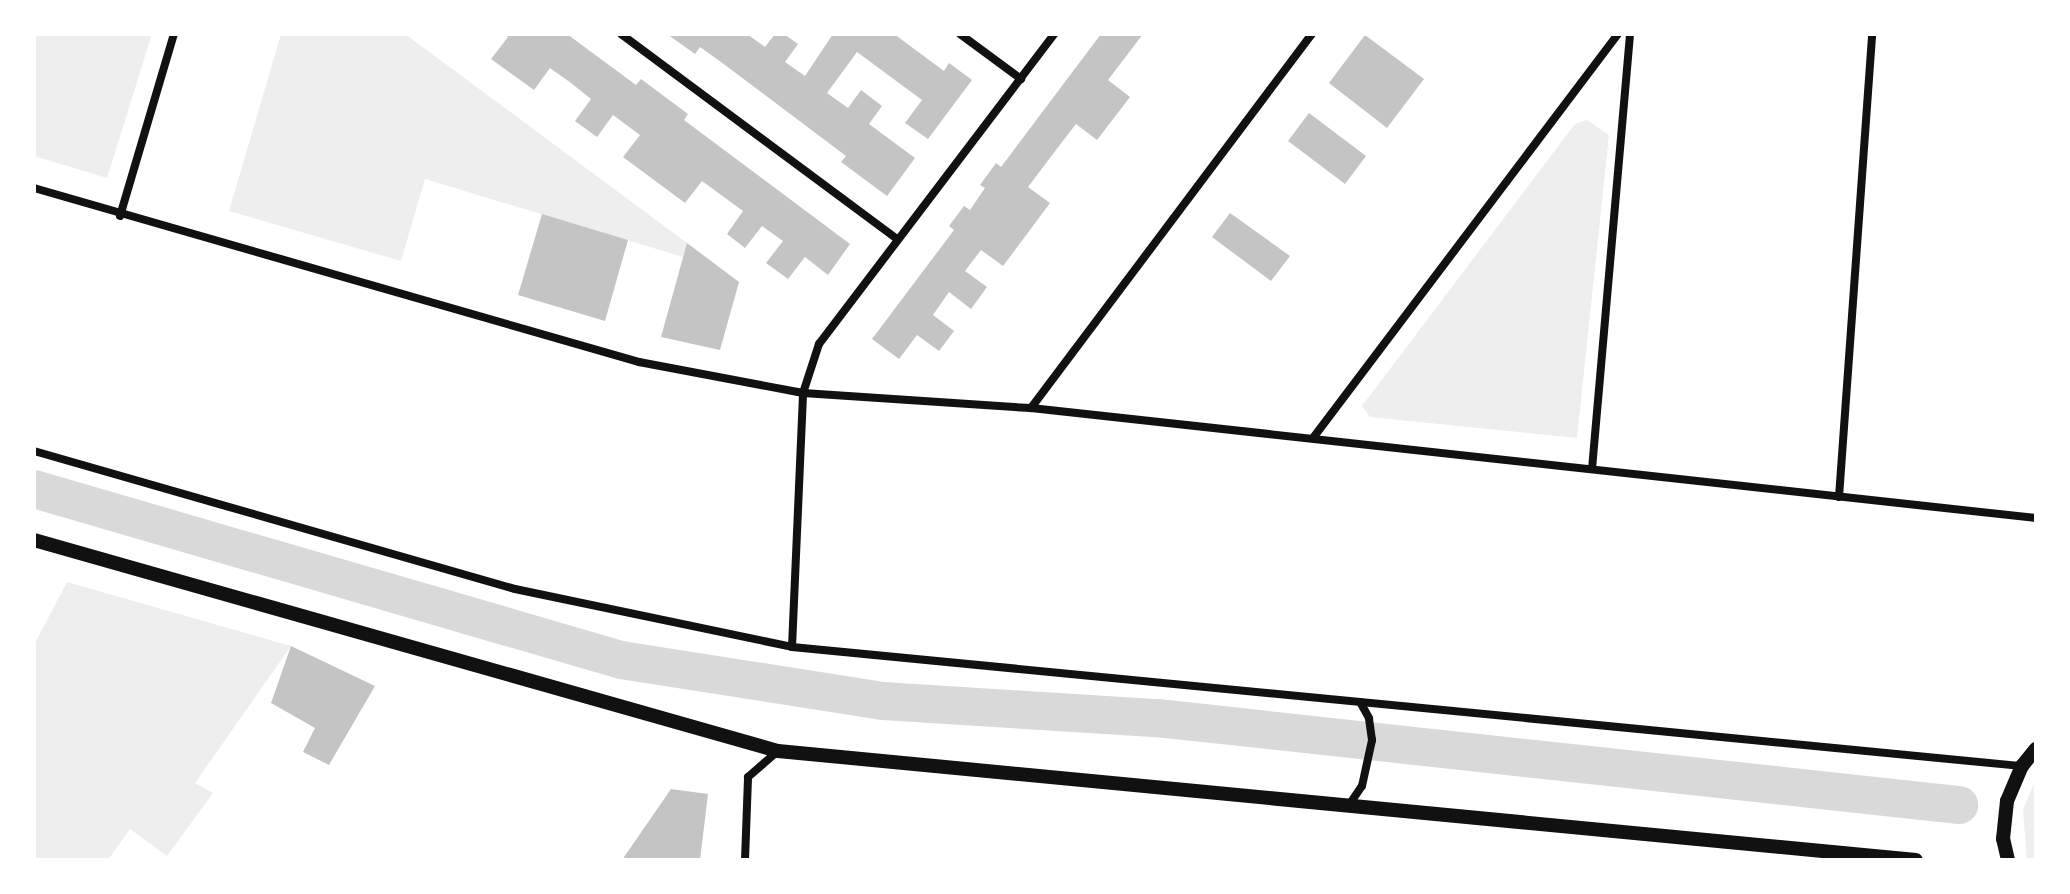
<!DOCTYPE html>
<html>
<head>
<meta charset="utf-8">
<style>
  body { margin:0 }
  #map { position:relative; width:2070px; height:894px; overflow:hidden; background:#fff; font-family:Spectral,serif }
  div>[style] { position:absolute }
  .green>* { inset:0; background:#eee }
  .canal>* { height:38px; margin:-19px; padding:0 19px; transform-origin:19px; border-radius:19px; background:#d9d9d9 }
  .building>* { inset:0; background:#c4c4c4 }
  .minor>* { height:8px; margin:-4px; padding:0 4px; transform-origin:4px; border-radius:4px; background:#111 }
  .tertiary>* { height:14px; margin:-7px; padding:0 7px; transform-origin:7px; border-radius:7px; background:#111 }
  span { translate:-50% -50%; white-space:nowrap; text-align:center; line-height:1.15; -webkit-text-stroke:8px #fff; paint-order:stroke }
  .frame { position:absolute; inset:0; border:36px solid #fff; pointer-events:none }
</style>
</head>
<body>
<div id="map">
  <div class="green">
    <div style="clip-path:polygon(34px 34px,152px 34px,107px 178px,34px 156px)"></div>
    <div style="clip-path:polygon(281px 34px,405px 34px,687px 243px,683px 257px,425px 179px,401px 261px,229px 211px)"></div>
    <div style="clip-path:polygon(1587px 120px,1609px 135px,1577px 438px,1370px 417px,1362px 406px,1575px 124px)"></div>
    <div style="clip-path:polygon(67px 582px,291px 646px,195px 783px,213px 793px,167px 856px,130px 829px,108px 860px,34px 860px,34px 645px)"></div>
    <div style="clip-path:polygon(2036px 778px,2036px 860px,2027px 860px,2023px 810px)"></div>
  </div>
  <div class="canal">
    <div style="left:34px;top:489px;width:611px;rotate:16.24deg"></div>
    <div style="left:621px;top:660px;width:265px;rotate:8.9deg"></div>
    <div style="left:883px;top:701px;width:275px;rotate:3.6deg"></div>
    <div style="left:1157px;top:718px;width:807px;rotate:6.19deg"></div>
  </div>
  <div class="building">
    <div style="clip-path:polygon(504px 34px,567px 34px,636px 85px,641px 79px,688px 114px,684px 120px,850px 244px,828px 275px,805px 257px,788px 279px,766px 263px,783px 241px,762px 226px,745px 248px,727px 234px,743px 211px,702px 181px,685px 203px,623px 157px,640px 135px,613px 115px,597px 137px,575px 121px,591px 99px,571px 83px,550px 68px,534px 90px,491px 59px,508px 37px)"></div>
    <div style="clip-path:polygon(667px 34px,747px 34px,765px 47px,775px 34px,784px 34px,798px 44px,785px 62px,805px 76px,833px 34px,894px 34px,944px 71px,949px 63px,972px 80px,928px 139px,905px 123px,922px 100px,857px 52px,827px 93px,848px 108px,861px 90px,882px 106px,869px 124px,915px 158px,887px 196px,841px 162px,846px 156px,721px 62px,700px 47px,695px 54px)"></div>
    <div style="clip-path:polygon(1101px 34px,1143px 34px,1108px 80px,1130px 97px,1097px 140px,1076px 124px,1059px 146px,1028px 187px,1050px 203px,1018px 246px,1003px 266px,981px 250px,965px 271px,987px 287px,971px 309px,949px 292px,933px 315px,954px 331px,939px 351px,917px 335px,899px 359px,872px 339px,954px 230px,949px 226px,964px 206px,970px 210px,985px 188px,980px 185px,996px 163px,1001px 167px)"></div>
    <div style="clip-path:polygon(1365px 35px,1424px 79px,1387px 128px,1329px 83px)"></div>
    <div style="clip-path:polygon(1309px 113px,1366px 156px,1345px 184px,1288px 141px)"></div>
    <div style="clip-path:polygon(1230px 213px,1290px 256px,1271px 281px,1212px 237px)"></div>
    <div style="clip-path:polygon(542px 214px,628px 240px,605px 321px,518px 295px)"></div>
    <div style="clip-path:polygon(687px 243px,739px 282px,720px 350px,661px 337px)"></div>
    <div style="clip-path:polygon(291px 646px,375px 686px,329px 765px,303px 752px,315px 728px,271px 703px)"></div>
    <div style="clip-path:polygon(671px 789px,708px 794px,700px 860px,622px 860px)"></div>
  </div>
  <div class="minor">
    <div style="left:621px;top:34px;width:342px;rotate:36.6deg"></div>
    <div style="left:960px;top:34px;width:76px;rotate:36.4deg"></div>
    <div style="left:34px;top:188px;width:630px;rotate:16.05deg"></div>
    <div style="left:639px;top:362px;width:167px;rotate:10.7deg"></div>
    <div style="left:803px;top:393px;width:228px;rotate:3.8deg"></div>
    <div style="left:1031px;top:408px;width:1011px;rotate:6.25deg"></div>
    <div style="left:120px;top:216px;width:190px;rotate:-73.5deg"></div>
    <div style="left:1031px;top:408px;width:468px;rotate:-53.1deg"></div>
    <div style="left:1313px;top:438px;width:506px;rotate:-52.95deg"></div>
    <div style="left:34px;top:451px;width:500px;rotate:16.01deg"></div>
    <div style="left:515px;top:589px;width:283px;rotate:11.8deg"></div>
    <div style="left:792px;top:647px;width:1236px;rotate:5.53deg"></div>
    <div style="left:1592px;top:469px;width:437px;rotate:-85deg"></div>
    <div style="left:1839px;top:497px;width:464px;rotate:-85.9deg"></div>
    <div style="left:792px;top:647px;width:254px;rotate:-87.5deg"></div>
    <div style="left:803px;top:393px;width:52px;rotate:-71.9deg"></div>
    <div style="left:819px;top:344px;width:389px;rotate:-52.8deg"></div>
    <div style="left:1349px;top:805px;width:23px;rotate:-56deg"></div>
    <div style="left:1362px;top:786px;width:47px;rotate:-77.7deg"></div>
    <div style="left:1372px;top:740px;width:22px;rotate:-98deg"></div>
    <div style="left:1369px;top:718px;width:18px;rotate:-119deg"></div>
    <div style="left:745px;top:860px;width:83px;rotate:-87.9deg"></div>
    <div style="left:748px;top:777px;width:40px;rotate:-41deg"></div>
  </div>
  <div class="tertiary">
    <div style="left:34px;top:540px;width:773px;rotate:15.83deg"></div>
    <div style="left:778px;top:751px;width:1143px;rotate:5.47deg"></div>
    <div style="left:2008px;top:860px;width:22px;rotate:-103deg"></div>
    <div style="left:2003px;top:839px;width:38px;rotate:-84deg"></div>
    <div style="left:2007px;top:801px;width:38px;rotate:-67deg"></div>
    <div style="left:2022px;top:766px;width:22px;rotate:-51deg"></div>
  </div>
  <div class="frame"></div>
</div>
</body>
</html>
